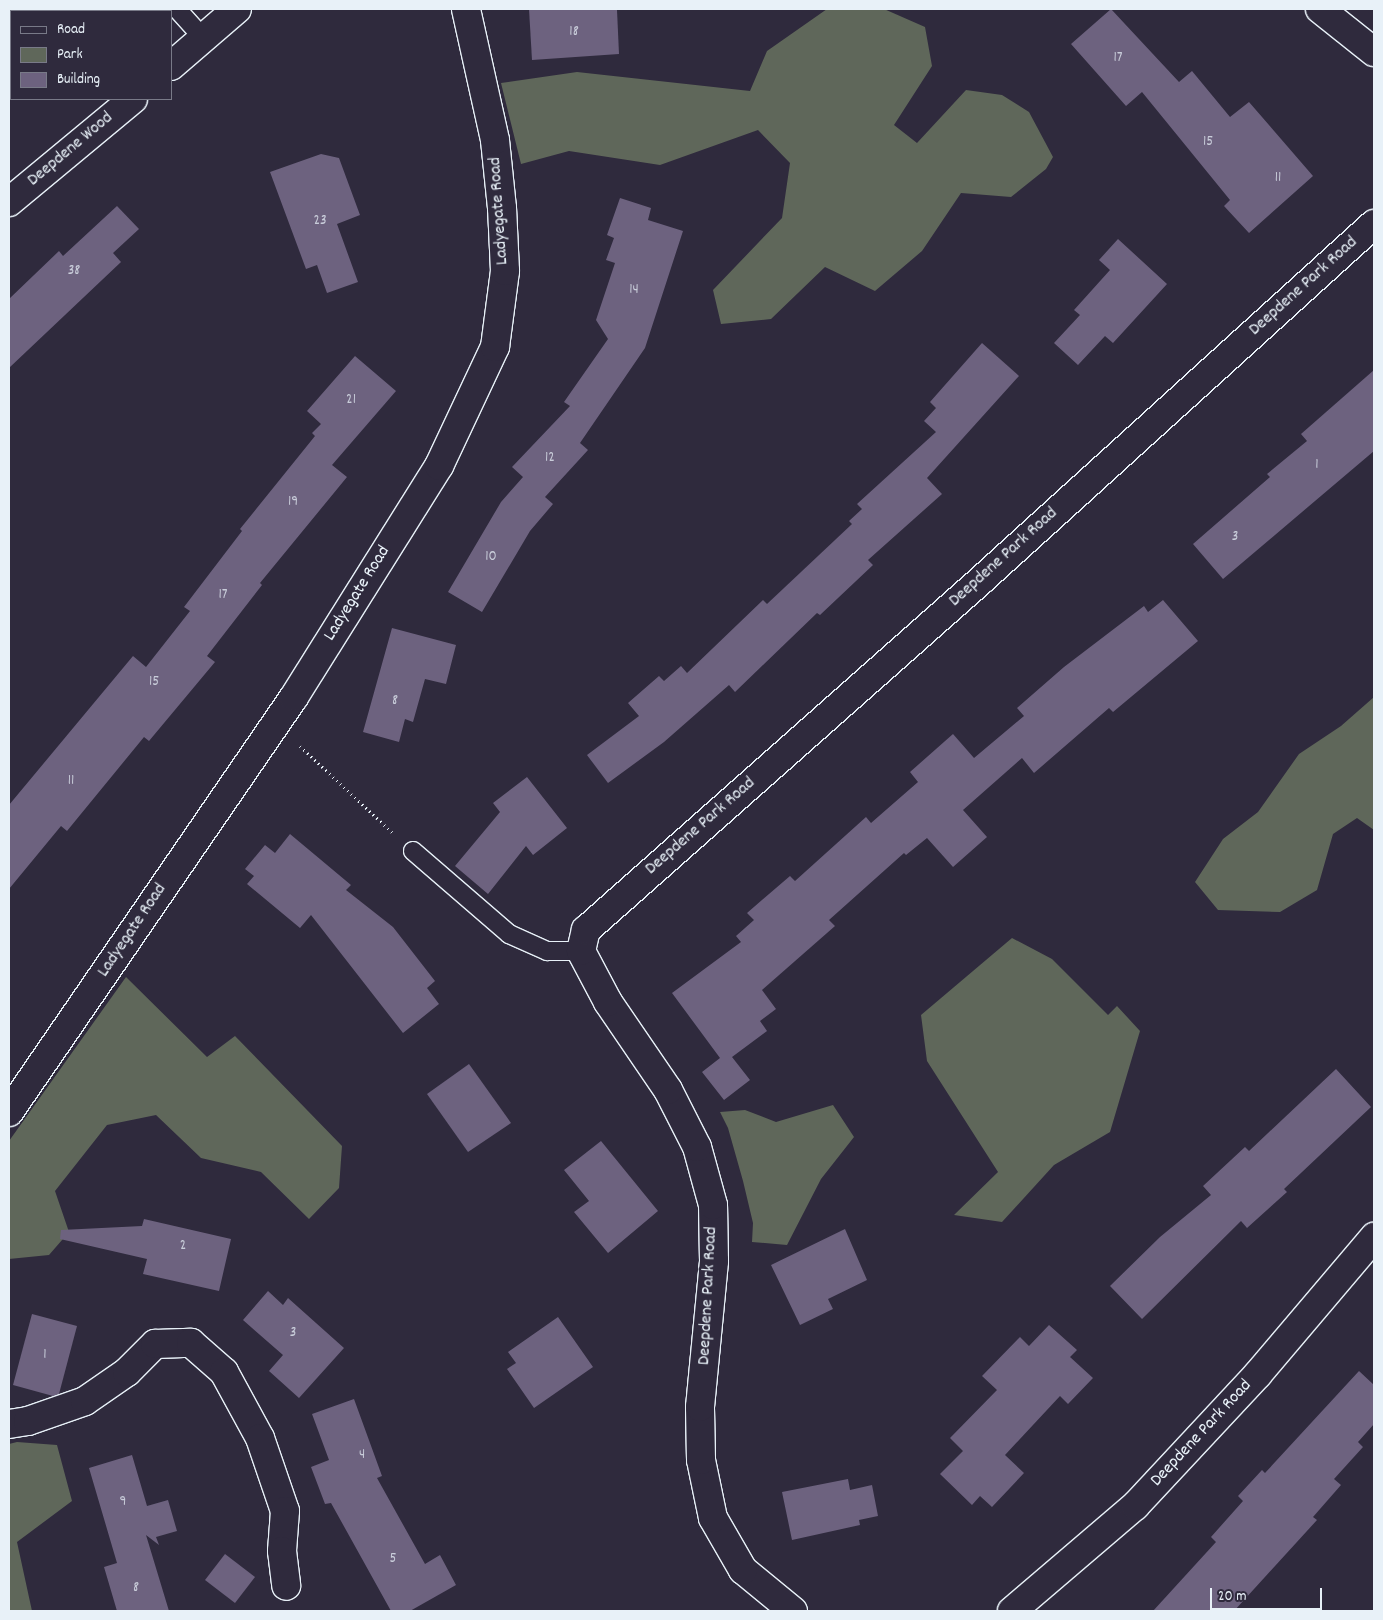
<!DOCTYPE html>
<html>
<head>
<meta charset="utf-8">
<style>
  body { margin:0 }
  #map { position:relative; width:1383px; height:1620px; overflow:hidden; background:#2f2a3d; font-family:Dekko,sans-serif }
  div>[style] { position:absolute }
  .green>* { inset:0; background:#5f675a }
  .building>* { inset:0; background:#6d627f }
  .path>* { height:3px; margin-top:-1.5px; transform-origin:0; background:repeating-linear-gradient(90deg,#e8f1f8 0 1px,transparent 0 5px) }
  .roads { filter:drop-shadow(1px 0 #e8f1f8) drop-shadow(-1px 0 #e8f1f8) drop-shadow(0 1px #e8f1f8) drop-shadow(0 -1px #e8f1f8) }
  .lane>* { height:18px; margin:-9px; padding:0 9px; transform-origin:9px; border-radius:9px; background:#2f2a3d }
  .street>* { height:28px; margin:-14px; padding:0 14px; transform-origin:14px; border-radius:14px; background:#2f2a3d }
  span { translate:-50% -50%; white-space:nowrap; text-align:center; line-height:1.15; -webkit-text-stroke:5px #2f2a3d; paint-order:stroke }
  .number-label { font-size:15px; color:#c9cdda }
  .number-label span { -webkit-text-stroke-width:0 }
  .street-label { font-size:18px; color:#e8f1f8 }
  .frame { position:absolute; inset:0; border:10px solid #e8f1f8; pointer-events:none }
  .legend { position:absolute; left:10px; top:10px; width:162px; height:90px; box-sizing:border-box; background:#2f2a3d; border:1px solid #797a88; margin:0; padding:6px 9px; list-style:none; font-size:15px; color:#e8f1f8 }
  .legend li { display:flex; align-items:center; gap:10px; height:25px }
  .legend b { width:25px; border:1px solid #797a88 }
  .scale { position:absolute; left:1210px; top:1588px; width:112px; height:22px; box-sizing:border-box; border:2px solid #e8f1f8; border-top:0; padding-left:6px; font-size:15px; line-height:18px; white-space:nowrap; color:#e8f1f8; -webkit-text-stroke:4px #2f2a3d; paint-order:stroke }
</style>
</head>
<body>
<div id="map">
  <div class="green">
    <div style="clip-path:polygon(827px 9px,884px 9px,925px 27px,932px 66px,894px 125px,917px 143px,966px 90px,1002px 95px,1029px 112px,1053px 157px,1046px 169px,1011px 197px,961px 193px,922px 251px,875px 291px,825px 267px,771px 319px,721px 324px,713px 290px,782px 218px,790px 163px,758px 130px,660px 165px,569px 151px,521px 164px,501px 83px,577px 72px,750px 91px,767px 51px)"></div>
    <div style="clip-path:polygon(1374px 697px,1374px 830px,1357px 818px,1333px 834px,1317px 890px,1280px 912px,1218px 910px,1195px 882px,1223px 839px,1258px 812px,1299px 754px,1341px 726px)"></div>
    <div style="clip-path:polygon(1012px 938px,1052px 959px,1108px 1015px,1117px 1006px,1140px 1031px,1110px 1132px,1054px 1165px,1002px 1222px,954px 1215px,998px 1172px,927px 1061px,921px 1015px)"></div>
    <div style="clip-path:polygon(126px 977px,207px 1057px,235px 1036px,342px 1146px,339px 1188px,309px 1219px,261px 1172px,201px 1158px,156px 1115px,107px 1125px,55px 1191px,69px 1232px,49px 1255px,9px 1259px,9px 1141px)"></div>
    <div style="clip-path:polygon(833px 1105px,854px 1137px,821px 1179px,787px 1245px,752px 1242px,753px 1223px,743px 1181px,728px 1128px,720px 1112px,745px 1110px,776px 1122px)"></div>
    <div style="clip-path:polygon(17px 1442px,57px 1445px,72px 1501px,17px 1542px,32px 1611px,9px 1611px,9px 1444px)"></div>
  </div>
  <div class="building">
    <div style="clip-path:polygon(529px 9px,617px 10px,619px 54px,532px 60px)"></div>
    <div style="clip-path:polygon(1111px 9px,1179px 82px,1192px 71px,1230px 117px,1249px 102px,1313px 176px,1249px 233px,1224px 206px,1230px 200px,1142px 92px,1126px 106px,1071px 44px)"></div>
    <div style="clip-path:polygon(321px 154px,339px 158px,360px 215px,337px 224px,358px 282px,327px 293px,317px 265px,306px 269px,270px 172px)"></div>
    <div style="clip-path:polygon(620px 198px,651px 208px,648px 220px,683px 231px,645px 348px,580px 443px,588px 450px,545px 497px,553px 504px,530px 531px,482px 612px,448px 592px,501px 502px,523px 477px,512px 467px,570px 406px,564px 402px,608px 339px,596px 320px,615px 263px,606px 260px,614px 238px,607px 235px)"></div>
    <div style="clip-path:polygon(117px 206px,139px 229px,113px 253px,121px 262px,9px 368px,9px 299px,59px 251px,63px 256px)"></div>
    <div style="clip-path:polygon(1118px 239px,1167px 284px,1113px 343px,1105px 336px,1078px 365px,1054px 343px,1080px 315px,1074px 310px,1110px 270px,1099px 260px)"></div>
    <div style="clip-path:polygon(982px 343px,1019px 376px,927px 478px,942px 494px,868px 560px,873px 565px,820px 615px,817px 613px,735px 692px,729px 685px,664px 742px,608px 783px,587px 755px,639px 716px,628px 703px,659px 676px,664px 681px,681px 666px,687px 673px,763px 600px,767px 604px,852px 524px,849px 521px,862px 509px,857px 504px,936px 432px,924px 421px,936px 408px,930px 402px)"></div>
    <div style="clip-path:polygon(355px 356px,396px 391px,332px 465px,347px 477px,260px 583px,262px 585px,207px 656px,215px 662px,149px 741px,144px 737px,67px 831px,61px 826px,9px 889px,9px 805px,133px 656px,146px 667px,190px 611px,184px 607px,242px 531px,240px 529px,315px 436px,312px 433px,321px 424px,307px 411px)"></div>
    <div style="clip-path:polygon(1374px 370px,1374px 451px,1223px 579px,1193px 544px,1270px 477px,1267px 474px,1307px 441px,1301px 434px)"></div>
    <div style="clip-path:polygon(1163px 600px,1198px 641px,1113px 712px,1109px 708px,1034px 773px,1022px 758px,963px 810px,987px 837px,953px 867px,927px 838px,906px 855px,904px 853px,829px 920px,835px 926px,762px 990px,776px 1009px,760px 1021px,767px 1031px,732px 1057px,750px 1080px,724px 1100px,702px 1072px,720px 1058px,672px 993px,741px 942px,736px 936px,754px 920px,747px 913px,790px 876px,795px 881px,866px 817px,871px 823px,918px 782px,910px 772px,953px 734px,974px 758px,1024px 716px,1017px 708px,1064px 667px,1144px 606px,1148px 612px)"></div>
    <div style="clip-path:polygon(392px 628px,456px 645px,446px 684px,425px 679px,413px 722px,405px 719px,399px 742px,363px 732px)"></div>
    <div style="clip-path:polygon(527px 777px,567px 828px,533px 855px,526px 846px,488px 894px,455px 866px,500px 812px,493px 803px)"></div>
    <div style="clip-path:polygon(290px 834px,351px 885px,346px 890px,393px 927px,435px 981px,427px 988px,439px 1004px,403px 1033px,311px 915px,300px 928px,247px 884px,254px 876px,245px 869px,265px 845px,275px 853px)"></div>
    <div style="clip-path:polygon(469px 1064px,511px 1123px,468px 1152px,427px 1094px)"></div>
    <div style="clip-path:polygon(1336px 1069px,1371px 1107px,1284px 1189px,1287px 1192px,1247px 1228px,1241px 1221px,1142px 1319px,1110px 1286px,1160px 1237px,1211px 1195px,1203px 1186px,1245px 1147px,1249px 1151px)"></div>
    <div style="clip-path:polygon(601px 1141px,658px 1211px,608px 1253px,574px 1212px,589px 1201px,564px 1170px)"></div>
    <div style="clip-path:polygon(144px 1219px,231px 1239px,219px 1291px,143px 1274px,147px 1259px,60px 1239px,61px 1230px,142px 1226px)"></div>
    <div style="clip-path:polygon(845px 1229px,867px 1280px,828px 1299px,833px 1309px,800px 1325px,771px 1265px)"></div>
    <div style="clip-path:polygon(268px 1291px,283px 1305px,288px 1298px,344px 1348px,299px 1398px,269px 1371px,283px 1355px,243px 1320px)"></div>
    <div style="clip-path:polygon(32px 1314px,77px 1326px,59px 1394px,53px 1396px,13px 1385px)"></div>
    <div style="clip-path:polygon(558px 1317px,593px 1367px,534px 1408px,507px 1369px,516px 1363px,508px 1352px)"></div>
    <div style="clip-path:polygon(1049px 1325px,1077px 1350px,1070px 1357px,1093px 1378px,1068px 1404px,1060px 1396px,1005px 1455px,1024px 1473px,992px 1507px,980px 1496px,972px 1505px,940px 1474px,963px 1451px,950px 1438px,997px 1390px,982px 1376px,1020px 1337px,1029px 1346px)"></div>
    <div style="clip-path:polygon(1359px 1371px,1374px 1385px,1374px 1424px,1358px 1442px,1363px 1447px,1334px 1479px,1341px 1485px,1313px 1517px,1317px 1520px,1234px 1611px,1153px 1611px,1216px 1542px,1211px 1537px,1243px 1501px,1238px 1496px,1262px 1470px,1265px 1473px)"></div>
    <div style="clip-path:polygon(354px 1399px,382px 1476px,377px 1478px,425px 1564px,440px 1555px,456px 1585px,410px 1611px,391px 1611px,331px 1503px,325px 1504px,311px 1467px,329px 1460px,312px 1414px)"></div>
    <div style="clip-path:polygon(132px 1455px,147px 1506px,168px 1500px,177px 1531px,156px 1537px,159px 1545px,146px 1535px,169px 1611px,117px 1611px,104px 1567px,117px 1563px,89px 1468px)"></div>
    <div style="clip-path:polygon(848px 1479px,850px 1490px,872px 1485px,878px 1516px,859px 1520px,860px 1525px,792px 1540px,782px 1492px)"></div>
    <div style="clip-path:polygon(225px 1554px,255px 1577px,235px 1603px,205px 1580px)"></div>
  </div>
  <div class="path">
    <div style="left:300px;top:746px;width:126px;rotate:43.1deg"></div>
  </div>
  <div class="roads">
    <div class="lane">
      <div style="left:177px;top:9px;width:39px;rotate:48deg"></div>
      <div style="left:413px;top:851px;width:127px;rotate:40.8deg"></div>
      <div style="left:509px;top:934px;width:42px;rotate:24.1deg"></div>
      <div style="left:547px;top:951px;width:34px"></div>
    </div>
    <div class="street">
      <div style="left:1320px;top:9px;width:69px;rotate:38.5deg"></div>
      <div style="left:171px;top:66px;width:87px;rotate:-40.8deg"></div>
      <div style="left:9px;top:202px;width:161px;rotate:-39.7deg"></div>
      <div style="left:9px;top:1112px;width:503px;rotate:-55.52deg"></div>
      <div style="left:294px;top:697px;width:273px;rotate:-57.9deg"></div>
      <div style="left:439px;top:466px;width:132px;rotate:-64.8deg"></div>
      <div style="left:495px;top:347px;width:77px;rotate:-82.5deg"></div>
      <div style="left:505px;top:271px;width:63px;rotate:-92.7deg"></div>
      <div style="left:502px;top:208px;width:68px;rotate:-95.9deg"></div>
      <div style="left:495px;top:140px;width:134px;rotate:-102.5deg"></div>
      <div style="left:9px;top:1424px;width:19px;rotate:-9deg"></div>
      <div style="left:28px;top:1421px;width:60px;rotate:-19.3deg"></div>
      <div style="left:85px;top:1401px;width:51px;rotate:-34.6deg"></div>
      <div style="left:127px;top:1372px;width:40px;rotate:-45deg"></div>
      <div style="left:155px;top:1344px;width:36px;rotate:-2deg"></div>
      <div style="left:191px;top:1343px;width:44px;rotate:41.3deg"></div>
      <div style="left:224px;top:1372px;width:75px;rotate:61.4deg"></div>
      <div style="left:260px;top:1438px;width:77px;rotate:71.1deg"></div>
      <div style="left:285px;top:1511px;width:40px;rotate:94.3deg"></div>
      <div style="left:282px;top:1551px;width:35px;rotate:83deg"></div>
      <div style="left:793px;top:1611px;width:65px;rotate:-140.6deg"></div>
      <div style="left:743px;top:1570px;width:60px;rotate:-120deg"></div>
      <div style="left:713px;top:1518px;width:59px;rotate:-101.7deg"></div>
      <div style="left:701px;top:1460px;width:53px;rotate:-91.1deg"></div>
      <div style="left:700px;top:1407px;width:147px;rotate:-84.5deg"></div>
      <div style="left:714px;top:1261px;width:56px;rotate:-91deg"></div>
      <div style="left:713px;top:1205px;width:60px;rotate:-105.4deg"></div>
      <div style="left:697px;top:1147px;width:64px;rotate:-117deg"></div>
      <div style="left:668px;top:1090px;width:107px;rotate:-124.3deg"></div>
      <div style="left:608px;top:1002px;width:58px;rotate:-117.9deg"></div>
      <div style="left:581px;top:951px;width:22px;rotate:-77deg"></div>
      <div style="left:586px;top:930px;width:525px;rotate:-41.52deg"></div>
      <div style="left:979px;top:582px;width:533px;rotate:-42.19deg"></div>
      <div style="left:1012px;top:1611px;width:162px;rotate:-40.5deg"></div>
      <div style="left:1135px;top:1506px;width:180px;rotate:-47deg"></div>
      <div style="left:1258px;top:1374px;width:180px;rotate:-49.7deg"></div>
    </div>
  </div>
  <div class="number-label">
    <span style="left:574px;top:33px">18</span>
    <span style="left:1118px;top:59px">17</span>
    <span style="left:1208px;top:143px">15</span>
    <span style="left:1278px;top:179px">11</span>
    <span style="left:320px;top:222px">23</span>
    <span style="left:74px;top:272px">38</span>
    <span style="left:634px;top:291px">14</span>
    <span style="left:351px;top:401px">21</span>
    <span style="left:550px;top:459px">12</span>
    <span style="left:1317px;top:466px">1</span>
    <span style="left:293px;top:503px">19</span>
    <span style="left:1235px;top:538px">3</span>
    <span style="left:491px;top:558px">10</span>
    <span style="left:223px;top:596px">17</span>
    <span style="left:154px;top:683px">15</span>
    <span style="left:395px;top:702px">8</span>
    <span style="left:71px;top:782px">11</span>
    <span style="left:183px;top:1247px">2</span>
    <span style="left:293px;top:1334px">3</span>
    <span style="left:45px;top:1356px">1</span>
    <span style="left:362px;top:1456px">4</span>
    <span style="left:123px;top:1503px">9</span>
    <span style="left:393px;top:1560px">5</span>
    <span style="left:136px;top:1589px">8</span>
  </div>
  <div class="street-label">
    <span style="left:71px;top:150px;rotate:-40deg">Deepdene Wood</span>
    <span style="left:500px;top:211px;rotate:-94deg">Ladyegate Road</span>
    <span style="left:1304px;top:287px;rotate:-42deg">Deepdene Park Road</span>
    <span style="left:1004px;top:558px;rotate:-42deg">Deepdene Park Road</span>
    <span style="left:358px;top:594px;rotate:-58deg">Ladyegate Road</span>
    <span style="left:701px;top:827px;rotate:-41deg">Deepdene Park Road</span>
    <span style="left:133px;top:931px;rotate:-56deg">Ladyegate Road</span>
    <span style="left:709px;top:1296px;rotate:-87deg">Deepdene Park Road</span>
    <span style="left:1202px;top:1434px;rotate:-47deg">Deepdene Park Road</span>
  </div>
  <div class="frame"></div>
  <ul class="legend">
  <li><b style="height:6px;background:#2f2a3d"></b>Road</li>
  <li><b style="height:14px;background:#5f675a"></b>Park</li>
  <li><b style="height:14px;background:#6d627f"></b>Building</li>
  </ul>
  <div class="scale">20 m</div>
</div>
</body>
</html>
